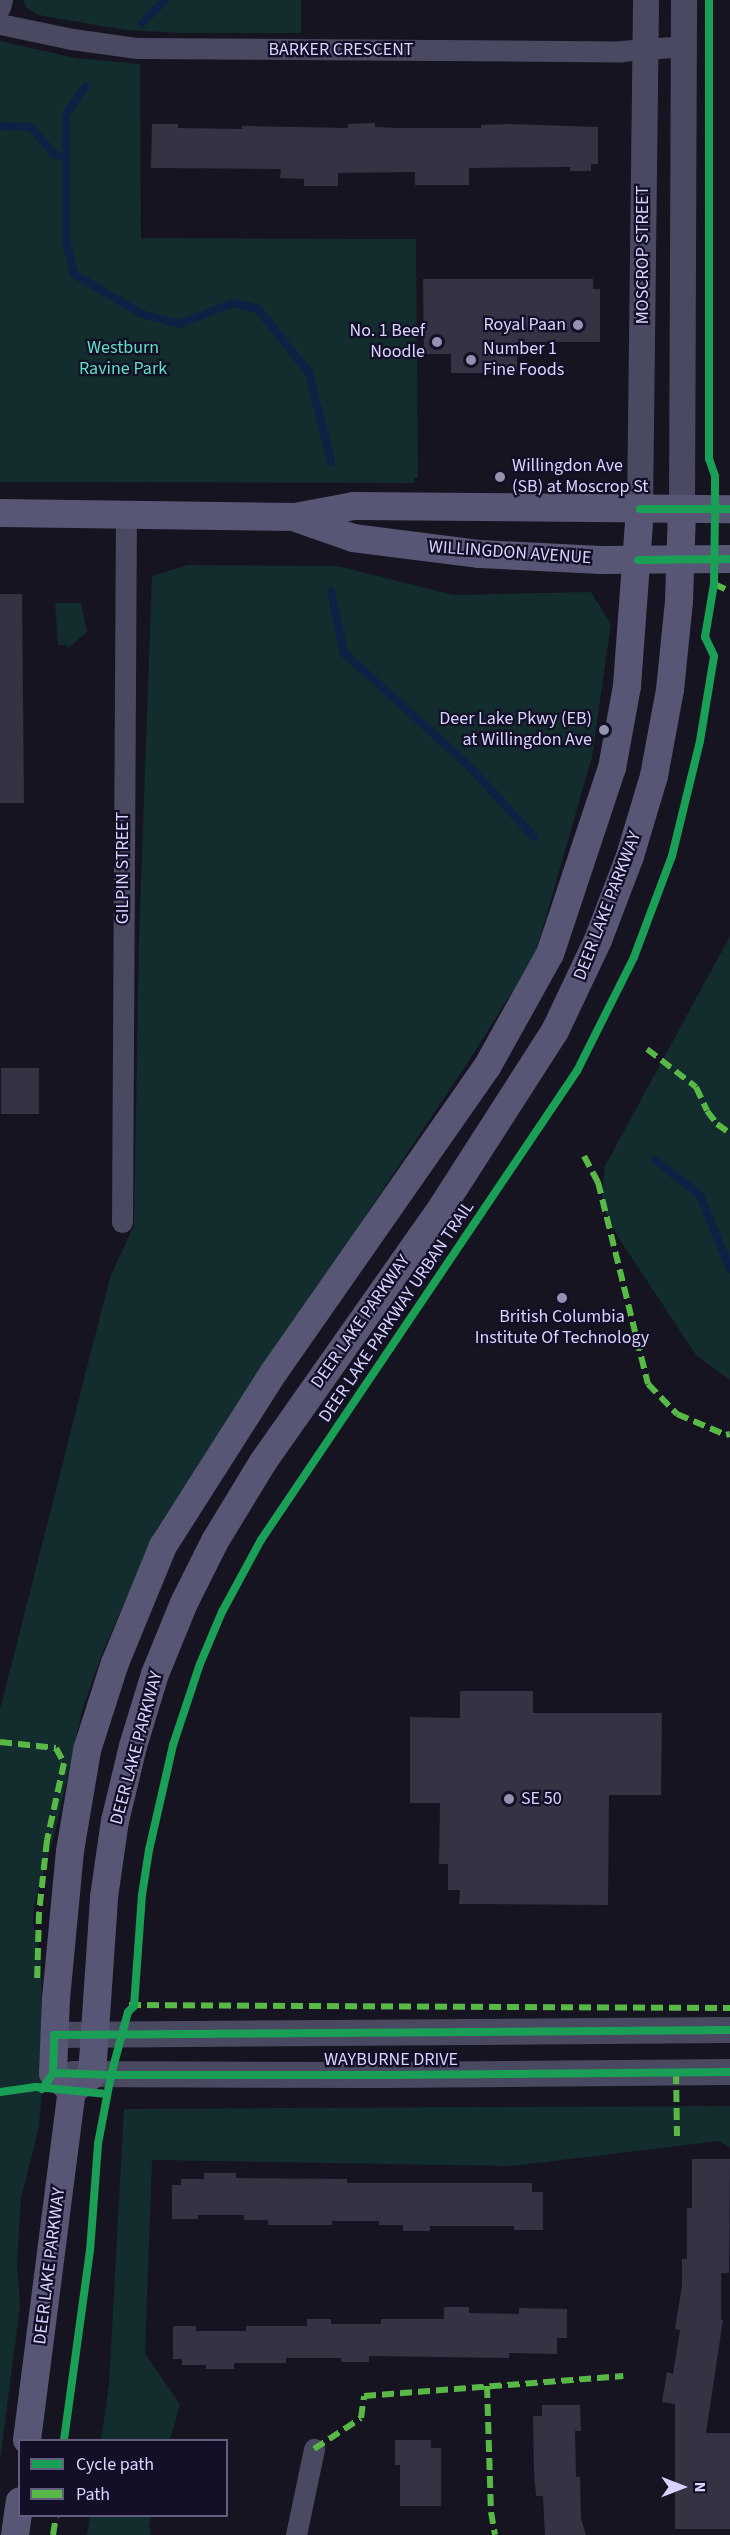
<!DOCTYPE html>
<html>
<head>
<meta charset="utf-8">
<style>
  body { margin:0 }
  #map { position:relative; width:730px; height:2535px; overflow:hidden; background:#161421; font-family:"Source Sans 3",sans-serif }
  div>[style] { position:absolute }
  .green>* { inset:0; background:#132c2d }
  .stream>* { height:8px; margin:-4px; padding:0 4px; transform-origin:4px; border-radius:4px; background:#0d2144 }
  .building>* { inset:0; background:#343243 }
  .minor>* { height:21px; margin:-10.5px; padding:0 10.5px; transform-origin:10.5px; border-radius:10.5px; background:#4a4962 }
  .tertiary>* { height:26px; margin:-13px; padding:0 13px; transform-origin:13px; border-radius:13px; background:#4a4962 }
  .secondary>* { height:28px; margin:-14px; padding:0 14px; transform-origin:14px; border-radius:14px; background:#575674 }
  .quiet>* { height:6px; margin-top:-3px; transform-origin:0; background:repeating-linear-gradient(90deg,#58b947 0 12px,transparent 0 18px) }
  .cycleway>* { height:8px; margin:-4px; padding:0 4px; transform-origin:4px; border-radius:4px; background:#1a9f57 }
  .dots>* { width:16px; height:16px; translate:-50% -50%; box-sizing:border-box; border:3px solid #130f26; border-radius:50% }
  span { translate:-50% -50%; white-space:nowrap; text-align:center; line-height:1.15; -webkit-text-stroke:4.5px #130f26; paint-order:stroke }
  .street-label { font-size:18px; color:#d9d4ff }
  .poi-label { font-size:18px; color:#d9d4ff }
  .right { translate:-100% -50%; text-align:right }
  .left { translate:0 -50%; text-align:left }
  .park-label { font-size:18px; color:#5fe0c0 }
  .legend { position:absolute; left:18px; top:2439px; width:210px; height:78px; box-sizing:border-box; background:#130f26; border:2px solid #625e7d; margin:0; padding:8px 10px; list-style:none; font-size:18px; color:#d9d4ff }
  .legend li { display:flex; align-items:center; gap:12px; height:30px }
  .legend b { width:30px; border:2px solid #625e7d }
  .north { position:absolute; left:652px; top:2457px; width:60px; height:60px; -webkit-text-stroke:4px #130f26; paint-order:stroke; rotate:90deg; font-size:16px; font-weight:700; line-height:24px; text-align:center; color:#d9d4ff }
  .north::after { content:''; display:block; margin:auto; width:21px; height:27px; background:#d9d4ff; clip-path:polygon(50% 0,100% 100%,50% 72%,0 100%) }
</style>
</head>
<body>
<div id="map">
  <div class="green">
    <div style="clip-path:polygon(23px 0,301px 0,301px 33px,178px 33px,126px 30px,38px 15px,27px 8px)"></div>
    <div style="clip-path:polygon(0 41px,75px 58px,140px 64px,141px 238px,416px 239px,418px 478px,414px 478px,414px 483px,0 482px)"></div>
    <div style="clip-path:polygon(188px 565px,337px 566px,454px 595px,591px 592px,611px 624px,592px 757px,535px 955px,474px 1053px,156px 1530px,104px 1649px,83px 1707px,55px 1832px,34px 1906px,33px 1922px,41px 1959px,42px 2089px,39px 2126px,21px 2199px,17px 2261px,20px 2306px,0 2460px,0 1710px,110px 1277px,134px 1226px,139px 939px,152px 576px)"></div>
    <div style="clip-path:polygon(55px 603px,81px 603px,87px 632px,68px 648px,67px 645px,58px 645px)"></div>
    <div style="clip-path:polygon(730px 936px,730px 1380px,696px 1355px,618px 1237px,601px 1204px,605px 1166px)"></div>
    <div style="clip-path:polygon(730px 2106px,730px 2148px,720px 2141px,511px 2166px,152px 2160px,145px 2354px,180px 2404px,170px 2440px,101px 2440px,109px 2384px,124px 2109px)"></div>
    <div style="clip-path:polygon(90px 2516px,151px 2516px,149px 2526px,151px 2535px,87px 2535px)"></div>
  </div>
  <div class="stream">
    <div style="left:142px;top:23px;width:33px;rotate:-45deg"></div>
    <div style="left:85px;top:87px;width:33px;rotate:125deg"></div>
    <div style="left:66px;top:114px;width:127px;rotate:90deg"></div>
    <div style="left:66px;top:241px;width:34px;rotate:76deg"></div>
    <div style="left:74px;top:274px;width:79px;rotate:30.5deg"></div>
    <div style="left:142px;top:314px;width:38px;rotate:15deg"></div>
    <div style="left:179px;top:324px;width:58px;rotate:-21.3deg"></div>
    <div style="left:233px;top:303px;width:26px;rotate:13deg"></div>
    <div style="left:258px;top:309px;width:82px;rotate:51.4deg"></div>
    <div style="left:309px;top:373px;width:92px;rotate:76.1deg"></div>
    <div style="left:0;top:126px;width:31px;rotate:2deg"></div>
    <div style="left:31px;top:127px;width:35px;rotate:50deg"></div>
    <div style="left:54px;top:154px;width:13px;rotate:18deg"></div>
    <div style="left:331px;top:592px;width:62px;rotate:78deg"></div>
    <div style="left:344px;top:653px;width:169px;rotate:42.1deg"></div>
    <div style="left:469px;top:766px;width:96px;rotate:47.5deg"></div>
    <div style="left:655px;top:1160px;width:57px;rotate:37.9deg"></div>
    <div style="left:700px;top:1195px;width:80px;rotate:67.9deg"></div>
  </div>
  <div class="building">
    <div style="clip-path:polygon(375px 123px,375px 127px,398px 128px,481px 128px,481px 125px,510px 124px,598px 127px,598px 164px,591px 164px,591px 171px,570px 171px,570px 167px,469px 168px,469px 185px,415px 185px,415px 172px,338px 173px,338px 186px,304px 186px,304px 179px,280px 178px,281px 169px,151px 168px,152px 124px,178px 124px,178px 128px,242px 129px,242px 126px,348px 128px,348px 124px)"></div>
    <div style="clip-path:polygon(423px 279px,593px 279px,593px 289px,600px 289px,600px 342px,517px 342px,517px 373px,451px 373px,451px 354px,424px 354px)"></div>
    <div style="clip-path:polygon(0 594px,22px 594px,24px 803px,0 803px)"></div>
    <div style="clip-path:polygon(1px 1068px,39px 1068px,39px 1114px,1px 1114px)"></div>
    <div style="clip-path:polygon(460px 1691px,533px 1691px,533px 1713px,662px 1713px,661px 1795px,609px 1795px,608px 1905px,459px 1904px,460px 1890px,448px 1890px,448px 1864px,439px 1864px,440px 1803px,410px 1803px,410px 1717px,460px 1718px)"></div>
    <div style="clip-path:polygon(692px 2159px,730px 2159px,729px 2273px,721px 2273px,721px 2320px,723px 2320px,706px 2433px,730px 2433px,730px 2529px,675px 2529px,675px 2404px,662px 2402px,667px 2372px,673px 2374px,680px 2330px,675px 2329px,682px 2286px,682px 2259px,687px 2259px,687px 2208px,692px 2208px)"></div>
    <div style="clip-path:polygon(204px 2173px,236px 2173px,236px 2178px,347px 2179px,347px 2183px,532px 2183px,532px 2192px,543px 2192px,543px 2230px,514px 2230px,514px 2226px,430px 2226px,430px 2231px,403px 2231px,403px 2225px,379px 2225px,379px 2221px,332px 2221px,332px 2225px,268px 2225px,268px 2220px,244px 2220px,244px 2215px,198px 2215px,198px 2219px,172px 2219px,172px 2185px,181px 2185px,181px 2179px,204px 2179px)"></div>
    <div style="clip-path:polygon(444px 2307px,469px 2307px,469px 2313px,519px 2314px,519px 2308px,567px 2309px,567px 2338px,557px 2338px,557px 2354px,509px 2353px,509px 2358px,369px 2356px,369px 2362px,341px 2362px,341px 2358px,286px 2358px,286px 2363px,234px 2363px,234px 2369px,206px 2369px,206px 2365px,182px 2365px,182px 2359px,173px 2359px,173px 2326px,196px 2326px,196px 2331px,246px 2331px,246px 2326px,307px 2326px,307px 2319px,331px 2319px,331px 2324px,381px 2324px,381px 2319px,444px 2319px)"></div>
    <div style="clip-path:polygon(542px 2405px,580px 2405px,581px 2431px,575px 2431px,576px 2477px,580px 2477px,581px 2519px,586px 2535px,545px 2535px,543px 2496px,536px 2496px,534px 2472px,533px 2416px,542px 2416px)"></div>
    <div style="clip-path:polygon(395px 2440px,431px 2440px,431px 2448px,441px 2448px,441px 2506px,400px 2506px,400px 2465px,395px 2465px)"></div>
  </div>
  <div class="minor">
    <div style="left:0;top:7px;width:7px;rotate:-74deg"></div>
    <div style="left:0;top:24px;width:74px;rotate:11.8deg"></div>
    <div style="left:72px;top:39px;width:66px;rotate:7.9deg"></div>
    <div style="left:137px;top:48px;width:484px;rotate:0.4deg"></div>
    <div style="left:621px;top:51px;width:63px;rotate:-4.5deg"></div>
    <div style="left:122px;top:1222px;width:709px;rotate:-89.68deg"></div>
    <div style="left:296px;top:2535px;width:88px;rotate:-78.2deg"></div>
  </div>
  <div class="tertiary">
    <div style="left:640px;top:509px;width:509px;rotate:-89.32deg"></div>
    <div style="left:682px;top:509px;width:509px;rotate:-89.77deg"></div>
    <div style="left:54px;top:2035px;width:676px;rotate:-0.42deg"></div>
    <div style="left:73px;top:2074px;width:311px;rotate:0.2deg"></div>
    <div style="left:384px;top:2075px;width:346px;rotate:-0.5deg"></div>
  </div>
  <div class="secondary">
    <div style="left:0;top:513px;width:295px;rotate:0.8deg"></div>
    <div style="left:295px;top:517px;width:60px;rotate:-10.6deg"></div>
    <div style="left:354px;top:506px;width:376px;rotate:0.5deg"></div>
    <div style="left:296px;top:518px;width:60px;rotate:19.3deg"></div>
    <div style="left:353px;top:538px;width:128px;rotate:7.2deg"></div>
    <div style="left:480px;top:554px;width:121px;rotate:2.8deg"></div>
    <div style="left:601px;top:560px;width:129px;rotate:-0.4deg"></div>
    <div style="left:72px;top:2091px;width:26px;rotate:-137deg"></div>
    <div style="left:53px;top:2073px;width:74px;rotate:-87.7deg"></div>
    <div style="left:56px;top:1999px;width:149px;rotate:-84.6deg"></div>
    <div style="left:70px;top:1851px;width:102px;rotate:-80.4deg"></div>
    <div style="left:87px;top:1750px;width:91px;rotate:-72.2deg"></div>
    <div style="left:115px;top:1663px;width:126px;rotate:-67.7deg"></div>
    <div style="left:163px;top:1546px;width:206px;rotate:-57.5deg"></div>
    <div style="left:274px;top:1372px;width:372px;rotate:-55.1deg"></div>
    <div style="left:487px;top:1067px;width:129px;rotate:-60.9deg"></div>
    <div style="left:550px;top:954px;width:196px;rotate:-71.6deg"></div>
    <div style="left:612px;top:768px;width:83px;rotate:-79.6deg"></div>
    <div style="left:627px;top:686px;width:177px;rotate:-85.8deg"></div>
    <div style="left:27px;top:2440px;width:352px;rotate:-82.7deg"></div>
    <div style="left:72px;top:2091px;width:26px;rotate:-39deg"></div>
    <div style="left:92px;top:2075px;width:178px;rotate:-86.1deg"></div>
    <div style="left:104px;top:1897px;width:77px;rotate:-81.8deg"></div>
    <div style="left:115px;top:1821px;width:77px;rotate:-76.5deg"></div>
    <div style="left:133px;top:1746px;width:75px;rotate:-73deg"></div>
    <div style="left:155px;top:1674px;width:77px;rotate:-67.8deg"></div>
    <div style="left:184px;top:1603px;width:69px;rotate:-63.4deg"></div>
    <div style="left:215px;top:1541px;width:92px;rotate:-58.7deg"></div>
    <div style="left:263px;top:1462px;width:312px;rotate:-54.9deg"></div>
    <div style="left:442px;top:1207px;width:209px;rotate:-57.3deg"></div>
    <div style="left:555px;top:1031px;width:101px;rotate:-64.7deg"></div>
    <div style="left:598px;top:940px;width:90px;rotate:-69.1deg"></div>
    <div style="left:630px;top:856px;width:84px;rotate:-73.3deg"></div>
    <div style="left:654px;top:776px;width:87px;rotate:-79.5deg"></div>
    <div style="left:670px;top:690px;width:89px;rotate:-84.2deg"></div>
    <div style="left:679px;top:601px;width:92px;rotate:-88.1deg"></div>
    <div style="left:15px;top:2535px;width:34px;rotate:-82deg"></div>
  </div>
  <div class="quiet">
    <div style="left:714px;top:584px;width:17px;rotate:24deg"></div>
    <div style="left:647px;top:1049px;width:62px;rotate:37.8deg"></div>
    <div style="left:696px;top:1087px;width:26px;rotate:65deg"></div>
    <div style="left:707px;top:1111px;width:16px;rotate:52deg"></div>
    <div style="left:717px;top:1124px;width:16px;rotate:35deg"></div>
    <div style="left:584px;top:1156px;width:30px;rotate:62deg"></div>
    <div style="left:598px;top:1182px;width:208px;rotate:76.1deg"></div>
    <div style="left:648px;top:1384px;width:42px;rotate:46deg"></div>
    <div style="left:677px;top:1414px;width:53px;rotate:23.2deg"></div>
    <div style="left:726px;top:1435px;width:4px;rotate:-14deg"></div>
    <div style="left:0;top:1742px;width:56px;rotate:6.1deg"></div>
    <div style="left:56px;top:1748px;width:17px;rotate:62deg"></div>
    <div style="left:64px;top:1763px;width:79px;rotate:102.4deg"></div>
    <div style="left:47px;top:1840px;width:72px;rotate:96.3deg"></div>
    <div style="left:39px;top:1912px;width:70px;rotate:91.6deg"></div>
    <div style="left:129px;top:2005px;width:601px;rotate:0.29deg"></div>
    <div style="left:676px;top:2072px;width:64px;rotate:89.1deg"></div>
    <div style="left:487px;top:2386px;width:126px;rotate:88.2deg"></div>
    <div style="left:491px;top:2512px;width:23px;rotate:80deg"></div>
    <div style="left:314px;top:2449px;width:56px;rotate:-33.4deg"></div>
    <div style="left:361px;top:2418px;width:22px;rotate:-82deg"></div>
    <div style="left:364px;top:2396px;width:260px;rotate:-4.4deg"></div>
    <div style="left:53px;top:2535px;width:19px;rotate:-81deg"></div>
  </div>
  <div class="cycleway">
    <div style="left:640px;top:509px;width:90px"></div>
    <div style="left:638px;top:560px;width:92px;rotate:-0.6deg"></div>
    <div style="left:53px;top:2073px;width:58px;rotate:2deg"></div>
    <div style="left:111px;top:2075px;width:273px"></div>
    <div style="left:384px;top:2075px;width:346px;rotate:-0.5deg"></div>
    <div style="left:42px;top:2089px;width:19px;rotate:-55deg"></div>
    <div style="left:53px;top:2073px;width:38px;rotate:-88deg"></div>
    <div style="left:54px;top:2035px;width:676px;rotate:-0.42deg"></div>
    <div style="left:0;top:2092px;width:36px;rotate:-8deg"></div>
    <div style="left:36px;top:2087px;width:71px;rotate:5.6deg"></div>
    <div style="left:64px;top:2440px;width:191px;rotate:-82.2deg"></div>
    <div style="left:90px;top:2251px;width:107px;rotate:-85.7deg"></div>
    <div style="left:98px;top:2144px;width:70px;rotate:-79.3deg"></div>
    <div style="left:111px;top:2075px;width:65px;rotate:-74.9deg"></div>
    <div style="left:128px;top:2012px;width:8px;rotate:-45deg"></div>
    <div style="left:134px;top:2006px;width:111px;rotate:-85.9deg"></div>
    <div style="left:142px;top:1895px;width:46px;rotate:-81.2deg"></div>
    <div style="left:149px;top:1850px;width:108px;rotate:-77.1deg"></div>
    <div style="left:173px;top:1745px;width:85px;rotate:-71.6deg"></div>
    <div style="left:200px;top:1664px;width:56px;rotate:-67.1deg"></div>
    <div style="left:222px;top:1612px;width:82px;rotate:-61.6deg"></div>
    <div style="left:261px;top:1540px;width:566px;rotate:-56.03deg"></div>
    <div style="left:577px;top:1071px;width:127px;rotate:-63.4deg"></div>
    <div style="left:634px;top:957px;width:108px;rotate:-69.4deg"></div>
    <div style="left:672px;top:856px;width:118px;rotate:-76.3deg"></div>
    <div style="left:700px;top:741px;width:86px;rotate:-80.6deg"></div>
    <div style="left:714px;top:656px;width:21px;rotate:-115deg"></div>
    <div style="left:705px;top:637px;width:54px;rotate:-80.4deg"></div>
    <div style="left:714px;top:584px;width:75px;rotate:-89.2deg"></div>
    <div style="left:715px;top:509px;width:33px;rotate:-90deg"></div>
    <div style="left:715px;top:476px;width:18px;rotate:-109deg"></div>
    <div style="left:709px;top:459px;width:459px;rotate:-90deg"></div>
  </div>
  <div class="dots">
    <div style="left:578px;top:325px;background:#9591b1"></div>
    <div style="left:437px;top:342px;background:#9591b1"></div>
    <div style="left:471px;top:360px;background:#9591b1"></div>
    <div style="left:500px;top:477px;background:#9591b1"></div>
    <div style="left:604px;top:730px;background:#9591b1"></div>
    <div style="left:562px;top:1298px;background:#9591b1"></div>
    <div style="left:509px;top:1799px;background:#9591b1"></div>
  </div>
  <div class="street-label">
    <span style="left:341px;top:50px">BARKER CRESCENT</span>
    <span style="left:643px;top:255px;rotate:-90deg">MOSCROP STREET</span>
    <span style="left:510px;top:553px;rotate:4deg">WILLINGDON AVENUE</span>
    <span style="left:123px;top:868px;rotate:-90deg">GILPIN STREET</span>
    <span style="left:608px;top:906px;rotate:-69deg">DEER LAKE PARKWAY</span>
    <span style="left:397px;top:1312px;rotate:-56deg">DEER LAKE PARKWAY URBAN TRAIL</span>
    <span style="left:361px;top:1322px;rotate:-55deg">DEER LAKE PARKWAY</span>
    <span style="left:137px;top:1748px;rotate:-75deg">DEER LAKE PARKWAY</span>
    <span style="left:391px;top:2060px">WAYBURNE DRIVE</span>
    <span style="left:50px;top:2266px;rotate:-83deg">DEER LAKE PARKWAY</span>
  </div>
  <div class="poi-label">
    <span class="right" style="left:566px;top:325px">Royal Paan</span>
    <span class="right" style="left:425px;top:342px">No. 1 Beef<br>Noodle</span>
    <span class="left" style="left:483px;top:360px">Number 1<br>Fine Foods</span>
    <span class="left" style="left:512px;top:477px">Willingdon Ave<br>(SB) at Moscrop St</span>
    <span class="right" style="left:592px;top:730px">Deer Lake Pkwy (EB)<br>at Willingdon Ave</span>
    <span style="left:562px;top:1328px">British Columbia<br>Institute Of Technology</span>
    <span class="left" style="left:521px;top:1799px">SE 50</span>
  </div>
  <div class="park-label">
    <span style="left:123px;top:359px">Westburn<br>Ravine Park</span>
  </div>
  <ul class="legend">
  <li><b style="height:8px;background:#1a9f57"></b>Cycle path</li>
  <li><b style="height:8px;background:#58b947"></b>Path</li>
  </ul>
  <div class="north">N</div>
</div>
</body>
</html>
